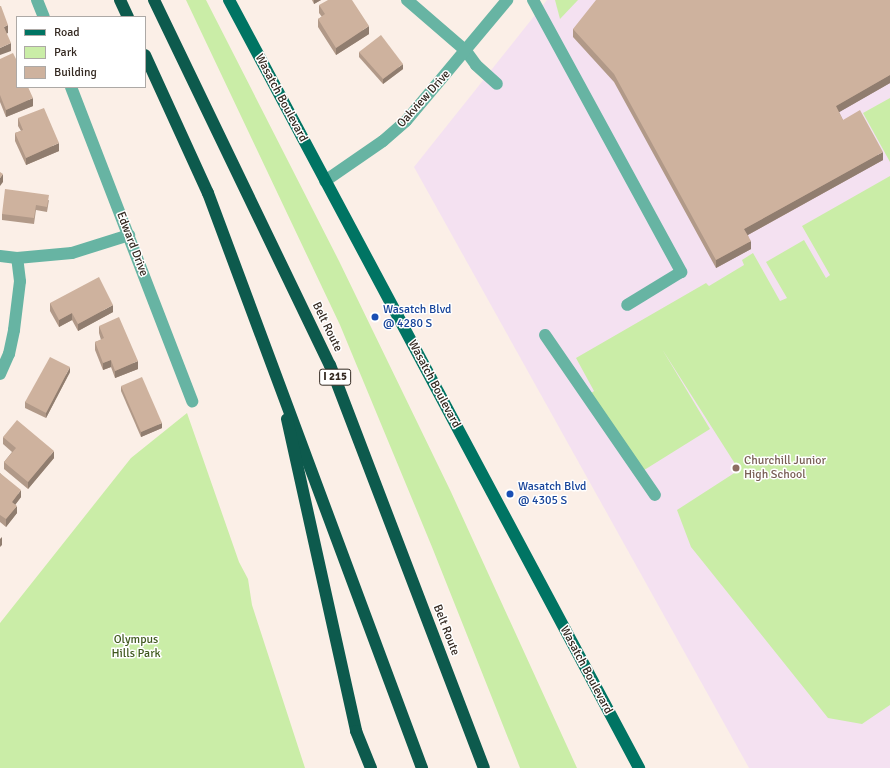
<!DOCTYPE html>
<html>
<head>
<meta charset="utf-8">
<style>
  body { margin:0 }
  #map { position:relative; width:890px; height:768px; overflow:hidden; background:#fbefe7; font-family:Signika,sans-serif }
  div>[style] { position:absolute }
  .education>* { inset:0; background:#f4e1f1 }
  .green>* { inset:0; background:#caeda7 }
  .minor>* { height:12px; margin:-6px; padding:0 6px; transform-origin:6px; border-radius:6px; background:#67b4a3 }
  .major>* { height:12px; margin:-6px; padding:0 6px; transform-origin:6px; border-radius:6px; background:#007463 }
  .highway>* { height:12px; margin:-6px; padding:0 6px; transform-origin:6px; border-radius:6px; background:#0d5a4d }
  .wall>* { inset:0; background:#b19988 }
  .shaded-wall>* { inset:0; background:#907d6f }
  .building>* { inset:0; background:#ceb29e }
  .dots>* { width:11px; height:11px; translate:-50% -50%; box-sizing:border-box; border:2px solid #fff; border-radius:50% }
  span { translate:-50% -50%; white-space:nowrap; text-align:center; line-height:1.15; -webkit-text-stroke:3px #fff; paint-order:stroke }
  .shield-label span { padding:1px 3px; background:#fff; border:1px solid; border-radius:3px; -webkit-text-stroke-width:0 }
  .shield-label { font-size:11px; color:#332820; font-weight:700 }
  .street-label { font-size:12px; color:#332820 }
  .transit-label { font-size:12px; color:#164399 }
  .left { translate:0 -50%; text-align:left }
  .education-label { font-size:12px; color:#785e54 }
  .park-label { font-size:12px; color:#3f591e }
  .legend { position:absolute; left:16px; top:16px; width:130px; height:72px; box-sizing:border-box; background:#fff; border:1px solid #ada9a6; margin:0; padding:5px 7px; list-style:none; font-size:12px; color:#332820 }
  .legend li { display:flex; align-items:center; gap:8px; height:20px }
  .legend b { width:20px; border:1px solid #ada9a6 }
</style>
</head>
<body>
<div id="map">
  <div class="education">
    <div style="clip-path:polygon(547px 0,890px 0,890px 768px,749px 768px,414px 167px)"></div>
  </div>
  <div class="green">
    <div style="clip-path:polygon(186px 0,206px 0,339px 261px,451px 492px,577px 768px,520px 768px,432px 547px,340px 325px)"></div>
    <div style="clip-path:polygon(555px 0,578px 0,560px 19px)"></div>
    <div style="clip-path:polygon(890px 98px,890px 162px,863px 113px)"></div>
    <div style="clip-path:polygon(890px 176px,890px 705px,862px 724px,828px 718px,691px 547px,677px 510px,739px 470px,662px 349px,710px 429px,641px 472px,591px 393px,605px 384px,594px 391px,576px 358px,706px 283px,709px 286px,744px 265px,742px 260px,753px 253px,780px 301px,787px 298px,766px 262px,804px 240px,826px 278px,830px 275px,802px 226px)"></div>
    <div style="clip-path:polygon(187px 413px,239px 562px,248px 579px,252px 605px,305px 768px,0 768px,0 623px,131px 458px)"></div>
  </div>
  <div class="minor">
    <div style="left:37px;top:0;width:18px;rotate:68deg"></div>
    <div style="left:407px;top:0;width:78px;rotate:40.8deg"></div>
    <div style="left:466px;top:51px;width:17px;rotate:54deg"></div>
    <div style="left:476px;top:65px;width:28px;rotate:42deg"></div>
    <div style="left:533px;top:0;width:310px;rotate:61.4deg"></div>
    <div style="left:681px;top:272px;width:63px;rotate:148.6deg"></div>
    <div style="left:71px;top:87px;width:337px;rotate:68.9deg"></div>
    <div style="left:325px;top:181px;width:70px;rotate:-34.6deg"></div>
    <div style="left:383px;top:141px;width:30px;rotate:-41deg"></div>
    <div style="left:406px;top:121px;width:158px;rotate:-50.1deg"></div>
    <div style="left:0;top:256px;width:17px;rotate:7deg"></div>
    <div style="left:545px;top:335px;width:194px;rotate:55.5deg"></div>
    <div style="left:0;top:374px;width:22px;rotate:-66deg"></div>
    <div style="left:9px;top:354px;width:25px;rotate:-78deg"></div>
    <div style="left:14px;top:330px;width:49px;rotate:-83deg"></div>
    <div style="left:20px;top:281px;width:23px;rotate:-97deg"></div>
    <div style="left:17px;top:258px;width:55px;rotate:-5.2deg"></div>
    <div style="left:72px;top:253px;width:60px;rotate:-17.5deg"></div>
  </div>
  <div class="major">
    <div style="left:229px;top:0;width:871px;rotate:61.9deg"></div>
  </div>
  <div class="highway">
    <div style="left:120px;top:0;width:19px;rotate:65deg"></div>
    <div style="left:154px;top:0;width:405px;rotate:64.3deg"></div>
    <div style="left:330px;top:365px;width:431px;rotate:69.1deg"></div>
    <div style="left:145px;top:55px;width:152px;rotate:65.5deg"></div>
    <div style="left:208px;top:193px;width:614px;rotate:69.59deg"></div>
    <div style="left:287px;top:419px;width:320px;rotate:77.5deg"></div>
    <div style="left:356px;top:731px;width:40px;rotate:68deg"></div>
  </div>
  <div class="wall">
    <div style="clip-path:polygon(312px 0,321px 0,314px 4px)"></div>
    <div style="clip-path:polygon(890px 0,890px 83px,839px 112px,843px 120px,883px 160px,748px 235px,751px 249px,716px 268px,614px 82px,573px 37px,573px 29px)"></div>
    <div style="clip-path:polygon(319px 5px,369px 34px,336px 55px,318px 27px,318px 19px,322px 17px,319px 13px)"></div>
    <div style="clip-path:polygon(359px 52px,403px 69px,383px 84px,359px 57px)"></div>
    <div style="clip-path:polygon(0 59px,33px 106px,6px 117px,0 102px)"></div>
    <div style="clip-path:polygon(18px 118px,59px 151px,26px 165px,15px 141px,15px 133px,21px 131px,18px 126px)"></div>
    <div style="clip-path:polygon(49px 200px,47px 212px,36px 210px,34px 224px,2px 220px,2px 214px)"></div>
    <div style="clip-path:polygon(50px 303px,113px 312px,78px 331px,72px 320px,59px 327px,50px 311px)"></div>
    <div style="clip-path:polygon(99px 326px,138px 369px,115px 378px,111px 367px,103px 370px,95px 350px,95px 342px,101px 340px,99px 333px)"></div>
    <div style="clip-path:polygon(70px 372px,46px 418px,25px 408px,25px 402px)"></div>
    <div style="clip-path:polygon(121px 386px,162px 428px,141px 437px,121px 391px)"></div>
    <div style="clip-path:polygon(3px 437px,54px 458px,28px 489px,4px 469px,4px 462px,12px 452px,3px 444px)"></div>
    <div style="clip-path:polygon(0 473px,21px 497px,15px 505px,17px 513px,6px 527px,0 522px)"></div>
  </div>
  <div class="shaded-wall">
    <div style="clip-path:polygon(314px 0,321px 0,314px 4px)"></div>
    <div style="clip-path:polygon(8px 25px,8px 33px,4px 35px,4px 27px)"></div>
    <div style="clip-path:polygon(369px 26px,369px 34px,336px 55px,336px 48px)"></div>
    <div style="clip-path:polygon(11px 43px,11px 51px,0 55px,0 48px)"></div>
    <div style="clip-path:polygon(403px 64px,403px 69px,383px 84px,383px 79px)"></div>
    <div style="clip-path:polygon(890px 75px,890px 83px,836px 114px,836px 106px)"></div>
    <div style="clip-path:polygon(33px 98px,33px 106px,6px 117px,6px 110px)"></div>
    <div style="clip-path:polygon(59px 143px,59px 151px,26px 165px,26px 158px)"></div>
    <div style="clip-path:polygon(883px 152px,883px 160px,744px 237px,744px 229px)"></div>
    <div style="clip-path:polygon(3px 174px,3px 182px,0 186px,0 178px)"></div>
    <div style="clip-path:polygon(751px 241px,751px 249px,716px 268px,716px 260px)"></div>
    <div style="clip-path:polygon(113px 305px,113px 312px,78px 331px,78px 324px)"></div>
    <div style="clip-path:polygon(72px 313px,72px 320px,59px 327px,59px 320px)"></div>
    <div style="clip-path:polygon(111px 360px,111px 367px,103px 370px,103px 363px)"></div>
    <div style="clip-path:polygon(138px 361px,138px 369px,115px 378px,115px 371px)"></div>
    <div style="clip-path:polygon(70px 367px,70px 372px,46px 418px,46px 413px)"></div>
    <div style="clip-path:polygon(162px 423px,162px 428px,141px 437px,141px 432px)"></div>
    <div style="clip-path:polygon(54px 451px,54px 458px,28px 489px,28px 482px)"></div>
    <div style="clip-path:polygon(21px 490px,21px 497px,12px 509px,12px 502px)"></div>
    <div style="clip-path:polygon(17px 506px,17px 513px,6px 527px,6px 519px)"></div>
    <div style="clip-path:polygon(2px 537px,2px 545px,0 547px,0 539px)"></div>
  </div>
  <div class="building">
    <div style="clip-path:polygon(328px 0,352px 0,369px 26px,336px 48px,318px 19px,325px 14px,319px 5px)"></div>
    <div style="clip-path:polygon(596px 0,890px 0,890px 75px,836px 106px,843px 120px,860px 110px,883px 152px,744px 229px,751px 241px,716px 260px,614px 74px,573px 29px)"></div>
    <div style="clip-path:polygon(0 6px,1px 6px,8px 25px,4px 27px,11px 43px,0 48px)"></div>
    <div style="clip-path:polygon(381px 35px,403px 64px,383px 79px,359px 52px)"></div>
    <div style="clip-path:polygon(13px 53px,17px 61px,17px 87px,28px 87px,33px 98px,6px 110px,0 95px,0 59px)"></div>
    <div style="clip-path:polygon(44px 108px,59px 143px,26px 158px,15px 133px,23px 130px,18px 118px)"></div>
    <div style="clip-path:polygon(0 172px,3px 174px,0 178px)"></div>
    <div style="clip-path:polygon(5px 189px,49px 195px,47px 207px,36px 205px,34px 218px,2px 214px)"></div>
    <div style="clip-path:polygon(99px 277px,113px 305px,78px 324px,72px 313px,59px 320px,50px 303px)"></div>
    <div style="clip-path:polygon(119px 317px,138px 361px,115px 371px,111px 360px,103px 363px,95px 342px,104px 338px,99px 326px)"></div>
    <div style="clip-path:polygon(50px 357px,70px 367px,46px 413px,25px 402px)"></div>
    <div style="clip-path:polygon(142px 377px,162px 423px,141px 432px,121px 386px)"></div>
    <div style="clip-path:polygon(17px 420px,54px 451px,28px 482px,4px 462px,16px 448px,3px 437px)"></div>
    <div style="clip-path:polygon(0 473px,21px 490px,12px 502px,17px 506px,6px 519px,0 515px)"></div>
  </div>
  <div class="dots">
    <div style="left:375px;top:317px;background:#1a4fb4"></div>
    <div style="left:736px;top:468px;background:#8d6e63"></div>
    <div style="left:510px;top:494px;background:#1a4fb4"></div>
  </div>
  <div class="shield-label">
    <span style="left:335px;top:377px">I 215</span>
  </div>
  <div class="street-label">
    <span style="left:281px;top:98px;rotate:62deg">Wasatch Boulevard</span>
    <span style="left:424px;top:99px;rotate:-48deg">Oakview Drive</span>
    <span style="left:132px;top:244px;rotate:69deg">Edward Drive</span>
    <span style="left:327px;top:327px;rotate:64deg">Belt Route</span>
    <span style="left:434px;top:384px;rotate:62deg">Wasatch Boulevard</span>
    <span style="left:446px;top:630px;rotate:69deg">Belt Route</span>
    <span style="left:586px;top:670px;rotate:62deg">Wasatch Boulevard</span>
  </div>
  <div class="transit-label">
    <span class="left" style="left:383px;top:317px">Wasatch Blvd<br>@ 4280 S</span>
    <span class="left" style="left:518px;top:494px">Wasatch Blvd<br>@ 4305 S</span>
  </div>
  <div class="education-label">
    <span class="left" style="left:744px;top:468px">Churchill Junior<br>High School</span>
  </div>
  <div class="park-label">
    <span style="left:136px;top:647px">Olympus<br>Hills Park</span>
  </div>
  <ul class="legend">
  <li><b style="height:5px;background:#007463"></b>Road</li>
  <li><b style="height:11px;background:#caeda7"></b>Park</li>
  <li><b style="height:11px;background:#ceb29e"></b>Building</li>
  </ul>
</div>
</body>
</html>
